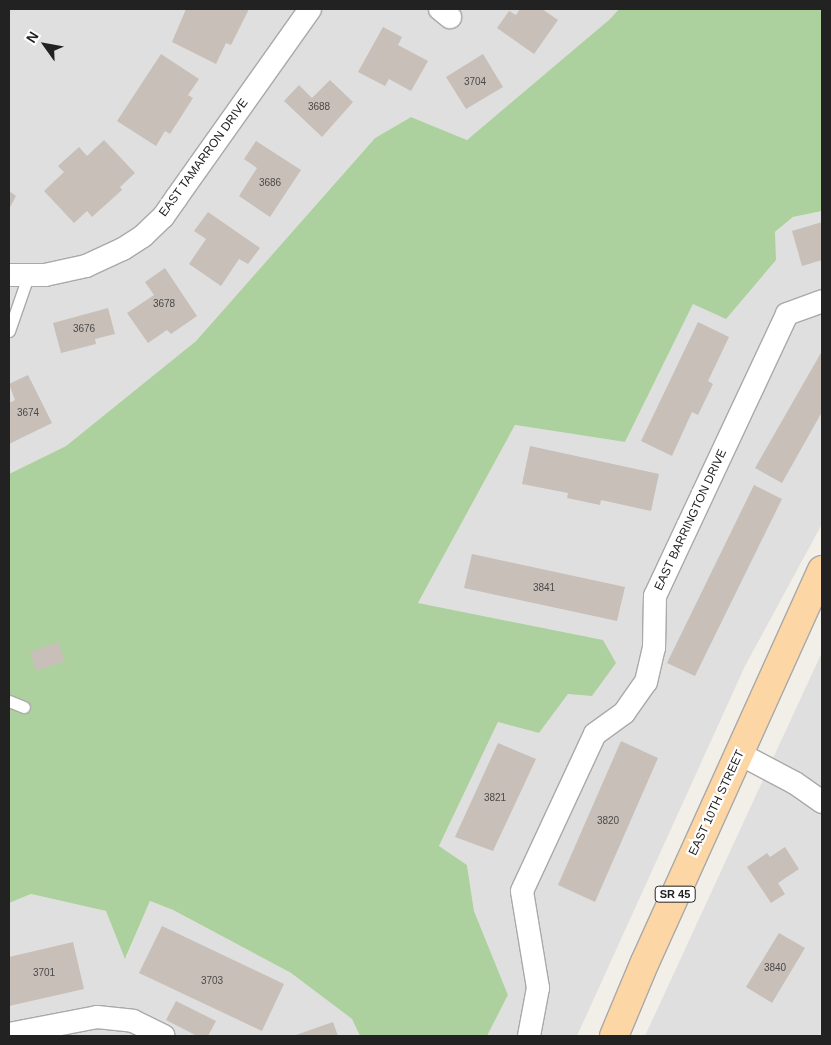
<!DOCTYPE html>
<html>
<head>
<meta charset="utf-8">
<style>
  body { margin:0 }
  #map { position:relative; width:831px; height:1045px; overflow:hidden; background:#f2efe9; font-family:Arial,sans-serif }
  div>[style] { position:absolute }
  .residential>* { inset:0; background:#e0dfdf }
  .forest>* { inset:0; background:#add19e }
  .building>* { inset:0; background:#c7bfb8 }
  .roads { filter:drop-shadow(1px 0 #a9a9a9) drop-shadow(-1px 0 #a9a9a9) drop-shadow(0 1px #a9a9a9) drop-shadow(0 -1px #a9a9a9) }
  .lane>* { height:11px; margin:-5.5px; padding:0 5.5px; transform-origin:5.5px; border-radius:5.5px; background:#fff }
  .street>* { height:22px; margin:-11px; padding:0 11px; transform-origin:11px; border-radius:11px; background:#fff }
  .primary>* { height:28px; margin:-14px; padding:0 14px; transform-origin:14px; border-radius:14px; background:#fcd6a4 }
  span { translate:-50% -50%; white-space:nowrap; text-align:center; line-height:1.15; -webkit-text-stroke:4.5px #fff; paint-order:stroke }
  .number-label { font-size:10px; color:#4b4948 }
  .number-label span { -webkit-text-stroke-width:0 }
  .shield-label span { padding:1px 4px; background:#fff; border:1px solid; border-radius:4px; -webkit-text-stroke-width:0 }
  .shield-label { font-size:11px; color:#222; font-weight:700 }
  .street-label { font-size:12px; color:#222 }
  .frame { position:absolute; inset:0; border:10px solid #222; pointer-events:none }
  .north { position:absolute; left:20px; top:20px; width:50px; height:50px; -webkit-text-stroke:4px #fff; paint-order:stroke; rotate:302deg; font-size:14px; font-weight:700; line-height:20px; text-align:center; color:#222 }
  .north::after { content:''; display:block; margin:auto; width:18px; height:22px; background:#222; clip-path:polygon(50% 0,100% 100%,50% 72%,0 100%) }
</style>
</head>
<body>
<div id="map">
  <div class="residential">
    <div style="clip-path:polygon(9px 9px,619px 9px,610px 19px,467px 140px,411px 117px,375px 138px,196px 341px,66px 446px,9px 474px)"></div>
    <div style="clip-path:polygon(822px 211px,822px 524px,745px 666px,577px 1036px,487px 1036px,508px 995px,474px 911px,467px 865px,439px 846px,498px 722px,539px 733px,568px 694px,418px 603px,515px 425px,625px 442px,693px 304px,793px 217px)"></div>
    <div style="clip-path:polygon(822px 652px,822px 1036px,645px 1036px)"></div>
    <div style="clip-path:polygon(31px 894px,106px 911px,126px 958px,150px 901px,173px 910px,291px 973px,352px 1019px,360px 1036px,9px 1036px,9px 903px)"></div>
  </div>
  <div class="forest">
    <div style="clip-path:polygon(619px 9px,822px 9px,822px 211px,793px 217px,775px 232px,776px 260px,726px 319px,693px 304px,625px 442px,515px 425px,418px 603px,603px 640px,616px 663px,592px 696px,568px 694px,539px 733px,498px 722px,439px 846px,467px 865px,474px 911px,508px 995px,487px 1036px,360px 1036px,352px 1019px,291px 973px,173px 910px,150px 901px,125px 959px,106px 911px,31px 894px,9px 903px,9px 474px,66px 446px,196px 341px,375px 138px,411px 117px,467px 140px,610px 19px)"></div>
  </div>
  <div class="building">
    <div style="clip-path:polygon(186px 9px,249px 9px,231px 45px,226px 43px,216px 64px,172px 42px)"></div>
    <div style="clip-path:polygon(520px 9px,542px 9px,558px 20px,534px 54px,497px 28px,509px 11px,516px 15px)"></div>
    <div style="clip-path:polygon(383px 27px,402px 37px,398px 45px,428px 61px,411px 91px,389px 79px,385px 86px,358px 72px)"></div>
    <div style="clip-path:polygon(161px 54px,199px 79px,188px 95px,193px 98px,170px 134px,165px 131px,156px 146px,117px 121px)"></div>
    <div style="clip-path:polygon(483px 54px,503px 87px,466px 109px,446px 77px)"></div>
    <div style="clip-path:polygon(330px 80px,353px 102px,322px 137px,284px 101px,299px 85px,312px 98px)"></div>
    <div style="clip-path:polygon(104px 140px,135px 173px,120px 187px,122px 190px,92px 217px,87px 211px,74px 223px,44px 191px,64px 172px,58px 166px,79px 147px,87px 156px)"></div>
    <div style="clip-path:polygon(256px 141px,301px 170px,270px 217px,239px 196px,257px 168px,244px 159px)"></div>
    <div style="clip-path:polygon(9px 191px,16px 196px,9px 209px)"></div>
    <div style="clip-path:polygon(208px 212px,260px 248px,248px 264px,239px 259px,221px 286px,189px 264px,206px 239px,194px 231px)"></div>
    <div style="clip-path:polygon(822px 222px,822px 260px,802px 266px,792px 231px)"></div>
    <div style="clip-path:polygon(165px 268px,197px 316px,171px 334px,167px 330px,148px 343px,127px 313px,154px 295px,145px 282px)"></div>
    <div style="clip-path:polygon(108px 308px,115px 334px,95px 339px,96px 344px,61px 353px,53px 323px)"></div>
    <div style="clip-path:polygon(698px 322px,729px 337px,708px 381px,713px 384px,698px 415px,692px 412px,672px 456px,641px 441px)"></div>
    <div style="clip-path:polygon(822px 351px,822px 412px,782px 483px,755px 468px)"></div>
    <div style="clip-path:polygon(28px 375px,52px 423px,9px 444px,9px 403px,15px 400px,9px 384px)"></div>
    <div style="clip-path:polygon(530px 446px,659px 474px,651px 511px,601px 500px,600px 505px,567px 498px,568px 493px,522px 484px)"></div>
    <div style="clip-path:polygon(754px 485px,782px 499px,695px 676px,667px 663px)"></div>
    <div style="clip-path:polygon(472px 554px,625px 587px,617px 621px,464px 588px)"></div>
    <div style="clip-path:polygon(58px 642px,65px 661px,36px 671px,30px 652px)"></div>
    <div style="clip-path:polygon(621px 741px,658px 758px,595px 902px,558px 885px)"></div>
    <div style="clip-path:polygon(498px 743px,536px 759px,493px 851px,455px 837px)"></div>
    <div style="clip-path:polygon(785px 847px,799px 869px,778px 883px,785px 894px,771px 903px,747px 867px,767px 853px,770px 857px)"></div>
    <div style="clip-path:polygon(162px 926px,284px 984px,262px 1031px,139px 973px)"></div>
    <div style="clip-path:polygon(779px 933px,805px 948px,772px 1003px,746px 987px)"></div>
    <div style="clip-path:polygon(73px 942px,84px 989px,9px 1006px,9px 957px)"></div>
    <div style="clip-path:polygon(176px 1001px,216px 1021px,208px 1036px,197px 1036px,166px 1020px)"></div>
    <div style="clip-path:polygon(333px 1022px,338px 1036px,293px 1036px)"></div>
  </div>
  <div class="roads">
    <div class="lane">
      <div style="left:9px;top:331px;width:58px;rotate:-70.9deg"></div>
      <div style="left:9px;top:701px;width:16px;rotate:22deg"></div>
    </div>
    <div class="street">
      <div style="left:440px;top:9px;width:13px;rotate:39deg"></div>
      <div style="left:9px;top:275px;width:36px"></div>
      <div style="left:45px;top:275px;width:42px;rotate:-12.4deg"></div>
      <div style="left:86px;top:266px;width:41px;rotate:-24.7deg"></div>
      <div style="left:123px;top:249px;width:24px;rotate:-33deg"></div>
      <div style="left:143px;top:236px;width:28px;rotate:-44deg"></div>
      <div style="left:163px;top:217px;width:24px;rotate:-55deg"></div>
      <div style="left:177px;top:197px;width:230px;rotate:-54.7deg"></div>
      <div style="left:740px;top:754px;width:62px;rotate:27.8deg"></div>
      <div style="left:795px;top:783px;width:33px;rotate:35deg"></div>
      <div style="left:9px;top:1034px;width:90px;rotate:-10.9deg"></div>
      <div style="left:97px;top:1017px;width:36px;rotate:6deg"></div>
      <div style="left:133px;top:1021px;width:34px;rotate:26deg"></div>
      <div style="left:529px;top:1036px;width:49px;rotate:-79.4deg"></div>
      <div style="left:538px;top:988px;width:98px;rotate:-99.4deg"></div>
      <div style="left:522px;top:891px;width:173px;rotate:-65.1deg"></div>
      <div style="left:595px;top:734px;width:36px;rotate:-36deg"></div>
      <div style="left:624px;top:713px;width:38px;rotate:-55deg"></div>
      <div style="left:646px;top:682px;width:35px;rotate:-77deg"></div>
      <div style="left:654px;top:648px;width:52px;rotate:-88.9deg"></div>
      <div style="left:655px;top:596px;width:311px;rotate:-64.9deg"></div>
      <div style="left:787px;top:314px;width:37px;rotate:-20deg"></div>
    </div>
    <div class="primary">
      <div style="left:614px;top:1036px;width:80px;rotate:-67.3deg"></div>
      <div style="left:645px;top:962px;width:430px;rotate:-65.7deg"></div>
    </div>
  </div>
  <div class="number-label">
    <span style="left:475px;top:82px">3704</span>
    <span style="left:319px;top:107px">3688</span>
    <span style="left:270px;top:183px">3686</span>
    <span style="left:164px;top:304px">3678</span>
    <span style="left:84px;top:329px">3676</span>
    <span style="left:28px;top:413px">3674</span>
    <span style="left:544px;top:588px">3841</span>
    <span style="left:495px;top:798px">3821</span>
    <span style="left:608px;top:821px">3820</span>
    <span style="left:775px;top:968px">3840</span>
    <span style="left:44px;top:973px">3701</span>
    <span style="left:212px;top:981px">3703</span>
  </div>
  <div class="shield-label">
    <span style="left:675px;top:894px">SR 45</span>
  </div>
  <div class="street-label">
    <span style="left:204px;top:158px;rotate:-54deg">EAST TAMARRON DRIVE</span>
    <span style="left:691px;top:520px;rotate:-65deg">EAST BARRINGTON DRIVE</span>
    <span style="left:717px;top:803px;rotate:-65deg">EAST 10TH STREET</span>
  </div>
  <div class="frame"></div>
  <div class="north">N</div>
</div>
</body>
</html>
